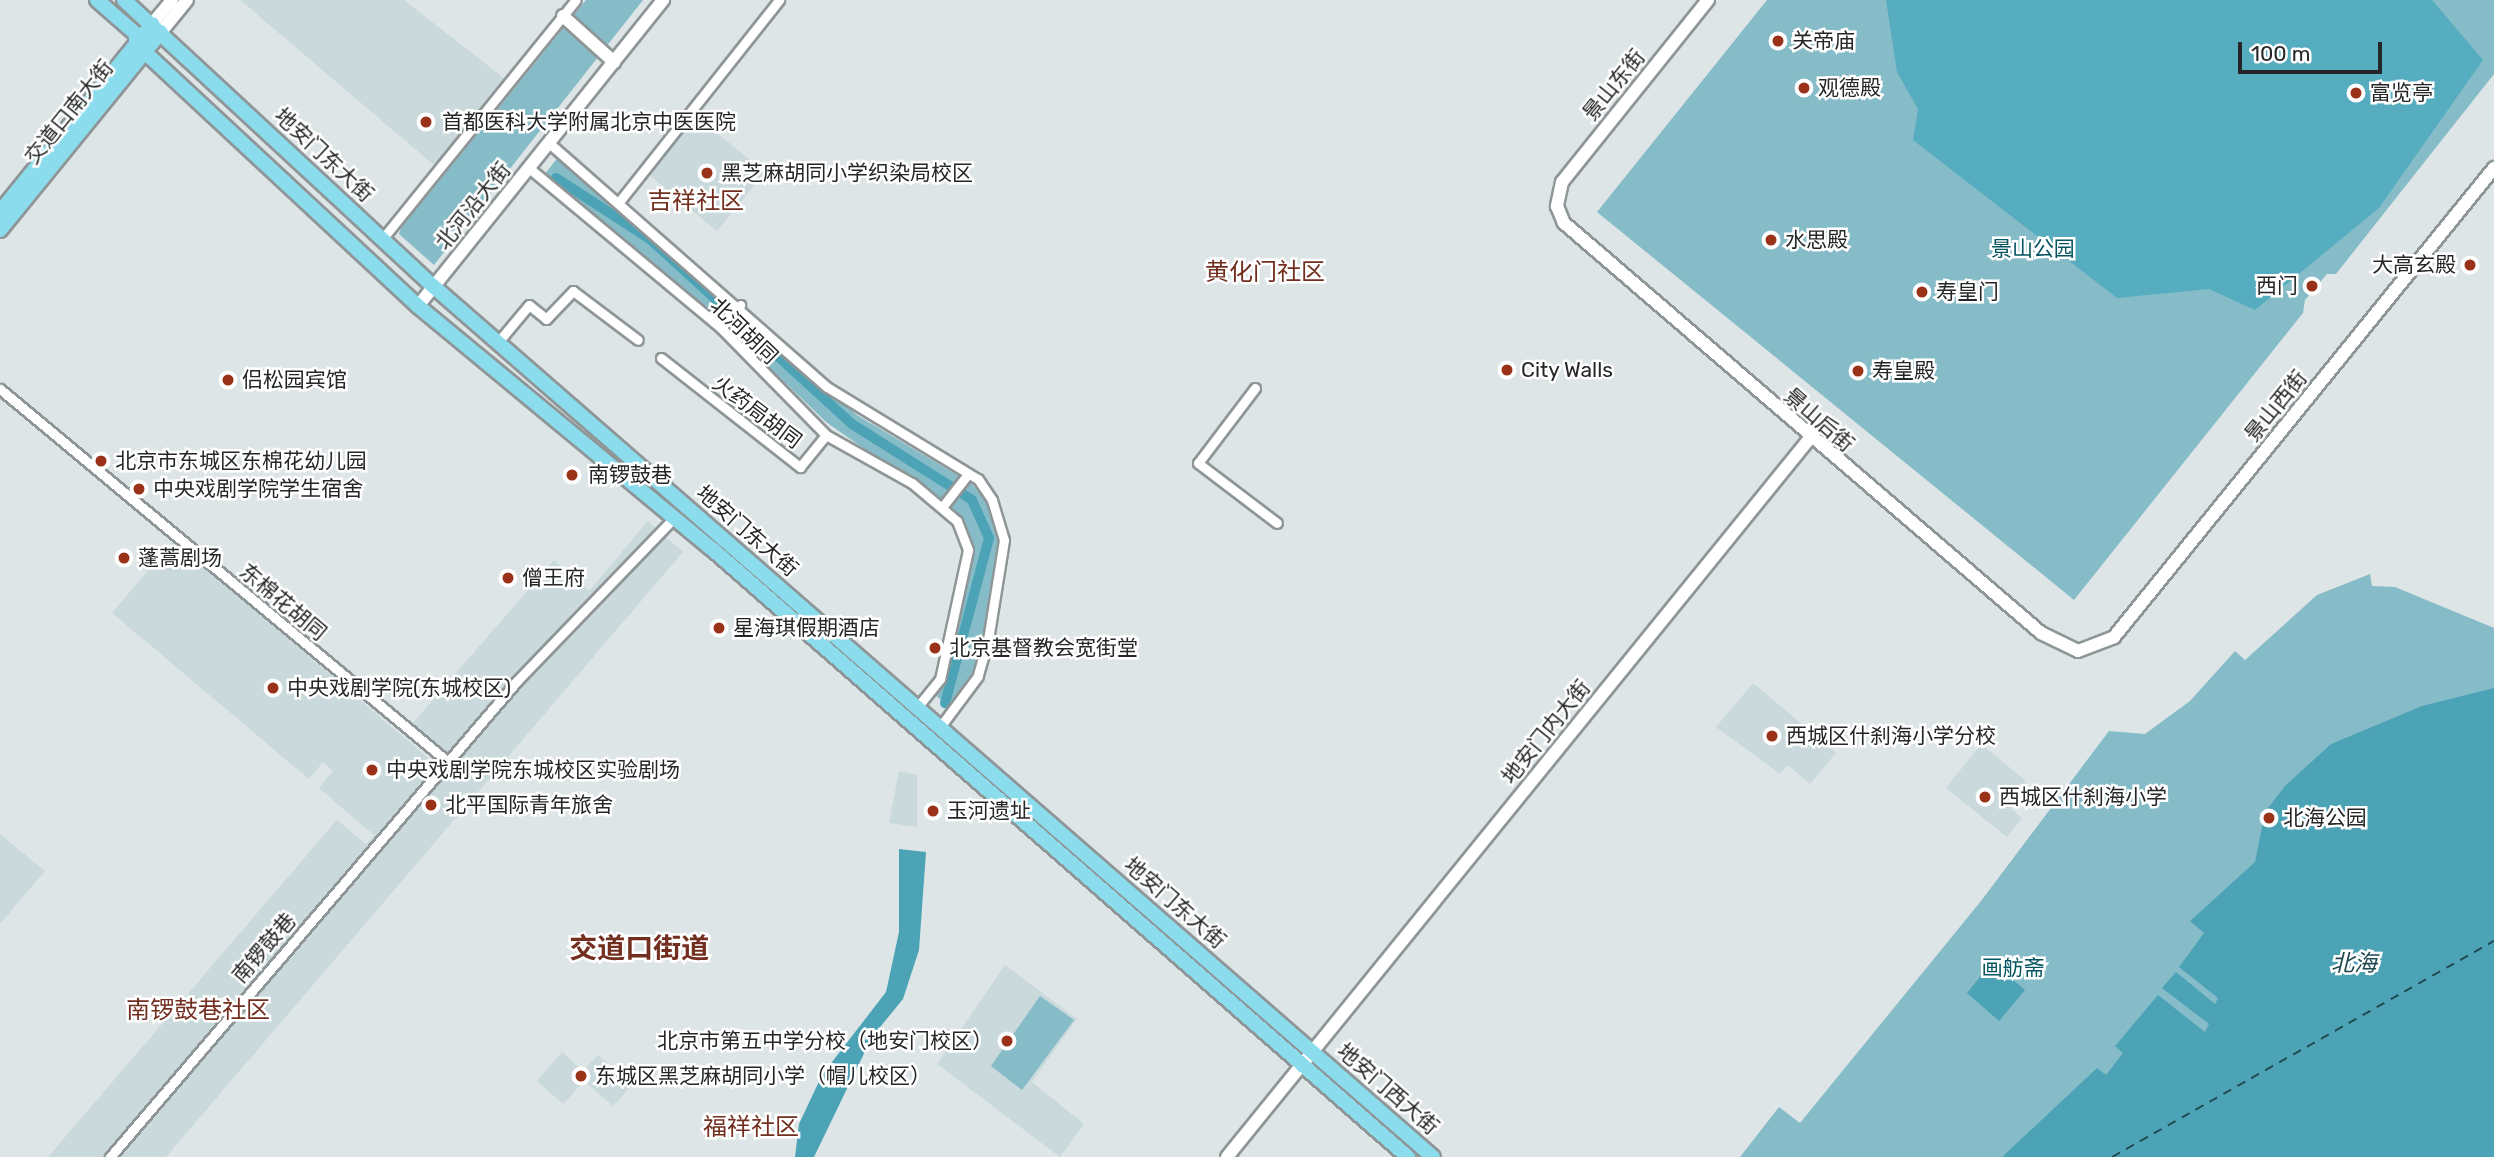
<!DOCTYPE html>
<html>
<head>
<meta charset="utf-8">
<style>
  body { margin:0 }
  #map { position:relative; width:2494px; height:1157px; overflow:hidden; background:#dee5e7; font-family:Rubik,"Noto Sans SC",sans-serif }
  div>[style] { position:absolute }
  .built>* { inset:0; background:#c9d9dc }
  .green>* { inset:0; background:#86bbc8 }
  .forest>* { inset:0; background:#57adc0 }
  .water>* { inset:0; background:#4ca3b6 }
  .canal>* { height:10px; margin:-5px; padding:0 5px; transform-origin:5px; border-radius:5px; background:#4ca3b6 }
  .ferry>* { height:2px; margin-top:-1px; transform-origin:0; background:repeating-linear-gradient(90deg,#214952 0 9px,transparent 0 16px) }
  .roads { filter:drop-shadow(2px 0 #8f9697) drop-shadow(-2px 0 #8f9697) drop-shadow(0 2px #8f9697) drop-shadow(0 -2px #8f9697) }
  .street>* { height:9px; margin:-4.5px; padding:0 4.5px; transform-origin:4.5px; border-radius:4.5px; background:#fff }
  .secondary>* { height:12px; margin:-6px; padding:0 6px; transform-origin:6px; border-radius:6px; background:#fff }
  .primary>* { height:14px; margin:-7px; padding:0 7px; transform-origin:7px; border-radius:7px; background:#8bdced }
  .dots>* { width:19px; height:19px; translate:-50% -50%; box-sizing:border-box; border:4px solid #fff; border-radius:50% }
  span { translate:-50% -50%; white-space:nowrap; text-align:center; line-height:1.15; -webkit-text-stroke:5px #fff; paint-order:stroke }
  .poi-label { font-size:21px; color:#242627 }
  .left { translate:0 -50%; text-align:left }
  .right { translate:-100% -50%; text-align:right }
  .street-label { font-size:21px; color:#242627 }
  .park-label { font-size:21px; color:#055461 }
  .water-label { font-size:23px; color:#214952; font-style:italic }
  .quarter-label { font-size:24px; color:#722e1f }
  .district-label { font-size:28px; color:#722e1f; font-weight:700 }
  .scale { position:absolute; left:2238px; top:42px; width:144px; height:32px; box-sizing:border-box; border:4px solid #242627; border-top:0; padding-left:9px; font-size:21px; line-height:24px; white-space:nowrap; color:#242627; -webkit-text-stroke:5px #fff; paint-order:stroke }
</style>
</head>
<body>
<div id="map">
  <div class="built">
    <div style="clip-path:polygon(240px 0,404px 0,505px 79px,434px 165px)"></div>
    <div style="clip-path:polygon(696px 116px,765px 172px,717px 231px,648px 174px)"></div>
    <div style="clip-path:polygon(648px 521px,683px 552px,166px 1157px,48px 1157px,337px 820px,366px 844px,374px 835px,319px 788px,333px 771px,323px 762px,309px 779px,112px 613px,173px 541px,434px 763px,443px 751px,412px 724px,554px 560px,589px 591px)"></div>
    <div style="clip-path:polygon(1753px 683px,1836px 753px,1810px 784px,1788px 765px,1780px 774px,1716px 727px)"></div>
    <div style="clip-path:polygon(1981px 744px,2026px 781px,2007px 805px,2022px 818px,2007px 837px,1946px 788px)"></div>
    <div style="clip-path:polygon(899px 771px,917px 775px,917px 827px,889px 823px)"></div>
    <div style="clip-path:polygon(0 834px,45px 871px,0 924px)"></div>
    <div style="clip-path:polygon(1005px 965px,1077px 1019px,1032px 1082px,1084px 1124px,1060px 1157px,937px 1064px)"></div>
    <div style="clip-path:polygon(562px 1052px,583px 1071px,598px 1055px,632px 1085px,613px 1106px,584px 1081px,563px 1104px,537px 1081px)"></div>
  </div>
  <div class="green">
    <div style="clip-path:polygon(586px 0,643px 0,434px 265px,399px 234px,401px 228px)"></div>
    <div style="clip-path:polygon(1767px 0,2494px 0,2494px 74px,2336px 274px,2327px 274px,2305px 300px,2303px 313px,2074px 600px,1597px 212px)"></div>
    <div style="clip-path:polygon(559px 156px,857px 415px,972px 484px,989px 505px,1002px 533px,1001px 560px,974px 672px,948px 706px,934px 694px,969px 540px,958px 515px,826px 422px,741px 340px,544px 175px)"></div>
    <div style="clip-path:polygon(2370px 574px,2372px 586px,2395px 587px,2494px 628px,2494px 1157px,1740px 1157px,1779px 1107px,1800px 1123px,1981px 901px,2109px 731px,2145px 734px,2190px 701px,2235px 651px,2245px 660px,2317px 595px)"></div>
    <div style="clip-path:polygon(1040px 996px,1074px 1020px,1022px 1090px,991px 1066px)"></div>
  </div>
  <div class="forest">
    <div style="clip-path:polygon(1886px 0,2432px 0,2483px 60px,2379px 208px,2255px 310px,2209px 289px,2117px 298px,1913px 140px,1918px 109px,1897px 72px)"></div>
  </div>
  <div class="water">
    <div style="clip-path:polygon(2494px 688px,2494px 1157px,2002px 1157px,2097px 1068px,2106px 1075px,2123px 1053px,2115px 1046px,2158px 995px,2205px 1032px,2209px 1024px,2162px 988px,2176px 972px,2215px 1004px,2218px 998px,2179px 967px,2204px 933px,2190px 921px,2255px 862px,2265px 812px,2285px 786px,2331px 744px,2422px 706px)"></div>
    <div style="clip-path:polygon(899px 849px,926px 852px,919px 950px,903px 999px,872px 1037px,814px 1157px,795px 1157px,799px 1124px,822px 1075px,886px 992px,899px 932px)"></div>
    <div style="clip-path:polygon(1992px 962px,2025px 990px,1999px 1021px,1967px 993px)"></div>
  </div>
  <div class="canal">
    <div style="left:556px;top:178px;width:112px;rotate:33deg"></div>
    <div style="left:650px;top:239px;width:274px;rotate:42.5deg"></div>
    <div style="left:852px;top:424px;width:142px;rotate:32.3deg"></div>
    <div style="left:972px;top:500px;width:42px;rotate:65.9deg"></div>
    <div style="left:989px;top:538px;width:171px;rotate:104.9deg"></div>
  </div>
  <div class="ferry">
    <div style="left:2112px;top:1157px;width:439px;rotate:-29.5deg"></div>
  </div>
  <div class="roads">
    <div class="street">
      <div style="left:549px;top:143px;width:370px;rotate:41.3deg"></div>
      <div style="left:827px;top:387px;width:177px;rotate:31.4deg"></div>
      <div style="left:978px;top:479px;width:25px;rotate:56deg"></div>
      <div style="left:992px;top:500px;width:42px;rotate:73.3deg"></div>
      <div style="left:1004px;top:540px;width:101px;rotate:99.1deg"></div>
      <div style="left:988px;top:640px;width:37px;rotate:106deg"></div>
      <div style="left:978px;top:676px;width:64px;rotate:126.7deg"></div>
      <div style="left:529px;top:168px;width:250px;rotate:39.8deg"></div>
      <div style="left:721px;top:328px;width:150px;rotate:45.5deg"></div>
      <div style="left:826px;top:435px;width:98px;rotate:29.2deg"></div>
      <div style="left:912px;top:483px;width:59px;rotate:40.2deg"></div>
      <div style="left:957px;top:521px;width:31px;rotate:69deg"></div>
      <div style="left:968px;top:550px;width:132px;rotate:102.2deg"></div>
      <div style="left:940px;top:679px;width:36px;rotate:129deg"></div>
      <div style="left:619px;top:202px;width:258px;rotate:-51.6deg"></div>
      <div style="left:383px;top:238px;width:306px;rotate:-51deg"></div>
      <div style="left:721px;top:328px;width:30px;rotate:-50deg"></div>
      <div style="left:498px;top:342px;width:48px;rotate:-50deg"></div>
      <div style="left:529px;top:305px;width:22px;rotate:39deg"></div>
      <div style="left:546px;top:319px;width:39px;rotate:-46deg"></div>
      <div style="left:573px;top:291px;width:81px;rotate:37deg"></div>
      <div style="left:661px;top:358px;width:177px;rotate:38.1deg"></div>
      <div style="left:800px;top:467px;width:41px;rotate:-50.9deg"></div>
      <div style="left:1255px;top:388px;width:94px;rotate:127.2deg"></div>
      <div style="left:1198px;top:463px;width:99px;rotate:37.2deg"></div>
      <div style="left:0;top:389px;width:582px;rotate:39.77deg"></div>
      <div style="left:943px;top:506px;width:41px;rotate:-52deg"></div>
      <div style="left:110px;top:1157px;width:626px;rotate:-49.47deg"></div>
      <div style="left:517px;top:681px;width:226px;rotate:-46.1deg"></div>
    </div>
    <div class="secondary">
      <div style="left:1708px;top:0;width:233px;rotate:128.7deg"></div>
      <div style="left:1562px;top:182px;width:25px;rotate:102deg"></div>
      <div style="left:1557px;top:206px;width:18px;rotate:68deg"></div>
      <div style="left:1564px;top:223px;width:629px;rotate:40.68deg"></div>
      <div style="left:2041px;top:633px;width:41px;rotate:25.9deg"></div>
      <div style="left:2078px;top:651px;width:39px;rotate:-21deg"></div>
      <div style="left:2114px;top:637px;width:604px;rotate:-50.98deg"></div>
      <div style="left:563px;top:16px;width:69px;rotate:42deg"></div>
      <div style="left:152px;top:24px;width:31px;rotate:-50deg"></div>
      <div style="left:161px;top:32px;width:41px;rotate:-50.9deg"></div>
      <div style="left:418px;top:306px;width:392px;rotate:-51.3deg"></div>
      <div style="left:1227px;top:1157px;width:926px;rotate:-50.96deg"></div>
    </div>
    <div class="primary">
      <div style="left:97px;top:0;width:52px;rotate:41.1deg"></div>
      <div style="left:136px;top:34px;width:10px;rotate:90deg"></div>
      <div style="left:124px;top:0;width:421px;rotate:42.8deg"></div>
      <div style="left:433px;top:286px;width:1326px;rotate:41.06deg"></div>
      <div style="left:136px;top:44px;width:385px;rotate:42.9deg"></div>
      <div style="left:418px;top:306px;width:380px;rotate:39.6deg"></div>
      <div style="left:711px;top:548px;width:926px;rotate:41.15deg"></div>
      <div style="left:0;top:212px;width:242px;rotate:-51deg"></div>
      <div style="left:0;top:230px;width:255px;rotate:-50.9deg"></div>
    </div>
  </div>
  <div class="dots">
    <div style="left:1778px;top:41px;background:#9a3119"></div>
    <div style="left:1804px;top:88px;background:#9a3119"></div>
    <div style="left:2356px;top:93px;background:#9a3119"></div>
    <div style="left:426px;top:122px;background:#9a3119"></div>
    <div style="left:707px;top:173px;background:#9a3119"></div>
    <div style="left:1771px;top:240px;background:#9a3119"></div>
    <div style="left:2470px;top:265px;background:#9a3119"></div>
    <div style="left:2312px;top:286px;background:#9a3119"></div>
    <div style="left:1922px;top:292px;background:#9a3119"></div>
    <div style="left:1507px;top:370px;background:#9a3119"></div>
    <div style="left:1858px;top:371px;background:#9a3119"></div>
    <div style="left:228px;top:380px;background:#9a3119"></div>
    <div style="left:101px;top:461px;background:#9a3119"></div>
    <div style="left:572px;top:475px;background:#9a3119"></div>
    <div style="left:139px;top:489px;background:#9a3119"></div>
    <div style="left:124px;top:558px;background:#9a3119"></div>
    <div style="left:508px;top:578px;background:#9a3119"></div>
    <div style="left:719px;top:628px;background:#9a3119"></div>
    <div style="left:935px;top:648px;background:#9a3119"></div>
    <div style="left:273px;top:688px;background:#9a3119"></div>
    <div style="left:1772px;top:736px;background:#9a3119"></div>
    <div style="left:372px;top:770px;background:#9a3119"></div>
    <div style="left:1985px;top:797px;background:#9a3119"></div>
    <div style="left:431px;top:805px;background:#9a3119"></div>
    <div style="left:933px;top:811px;background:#9a3119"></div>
    <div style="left:2269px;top:818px;background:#9a3119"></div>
    <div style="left:1007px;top:1041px;background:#9a3119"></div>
    <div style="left:581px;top:1076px;background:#9a3119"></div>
  </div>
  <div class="poi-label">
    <span class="left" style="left:1792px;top:41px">关帝庙</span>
    <span class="left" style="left:1818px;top:88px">观德殿</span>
    <span class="left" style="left:2370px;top:93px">富览亭</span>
    <span class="left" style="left:442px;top:122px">首都医科大学附属北京中医医院</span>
    <span class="left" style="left:721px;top:173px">黑芝麻胡同小学织染局校区</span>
    <span class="left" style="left:1785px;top:240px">水思殿</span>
    <span class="right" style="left:2456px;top:265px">大高玄殿</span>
    <span class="right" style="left:2298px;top:286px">西门</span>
    <span class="left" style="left:1936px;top:292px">寿皇门</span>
    <span class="left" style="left:1521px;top:370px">City Walls</span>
    <span class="left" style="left:1872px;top:371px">寿皇殿</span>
    <span class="left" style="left:242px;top:380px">侣松园宾馆</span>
    <span class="left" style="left:115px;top:461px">北京市东城区东棉花幼儿园</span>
    <span class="left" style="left:588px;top:475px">南锣鼓巷</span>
    <span class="left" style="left:153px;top:489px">中央戏剧学院学生宿舍</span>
    <span class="left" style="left:138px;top:558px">蓬蒿剧场</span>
    <span class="left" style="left:522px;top:578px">僧王府</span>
    <span class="left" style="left:733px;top:628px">星海琪假期酒店</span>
    <span class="left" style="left:949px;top:648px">北京基督教会宽街堂</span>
    <span class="left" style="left:287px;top:688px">中央戏剧学院(东城校区)</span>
    <span class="left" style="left:1786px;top:736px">西城区什刹海小学分校</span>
    <span class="left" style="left:386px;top:770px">中央戏剧学院东城校区实验剧场</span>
    <span class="left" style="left:1999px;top:797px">西城区什刹海小学</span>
    <span class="left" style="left:445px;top:805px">北平国际青年旅舍</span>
    <span class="left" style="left:947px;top:811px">玉河遗址</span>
    <span class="left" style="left:2283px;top:818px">北海公园</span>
    <span class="right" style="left:993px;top:1041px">北京市第五中学分校（地安门校区）</span>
    <span class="left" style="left:595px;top:1076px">东城区黑芝麻胡同小学（帽儿校区）</span>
  </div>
  <div class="street-label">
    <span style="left:1614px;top:85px;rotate:-51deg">景山东街</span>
    <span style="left:69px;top:112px;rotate:-51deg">交道口南大街</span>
    <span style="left:324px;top:155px;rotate:43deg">地安门东大街</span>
    <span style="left:473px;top:206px;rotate:-51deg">北河沿大街</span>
    <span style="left:744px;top:331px;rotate:44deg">北河胡同</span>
    <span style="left:2276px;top:406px;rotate:-51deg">景山西街</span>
    <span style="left:757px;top:412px;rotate:37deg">火药局胡同</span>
    <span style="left:1819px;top:420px;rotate:41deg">景山后街</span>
    <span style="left:747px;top:531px;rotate:41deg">地安门东大街</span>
    <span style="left:283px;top:602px;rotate:40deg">东棉花胡同</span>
    <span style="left:1546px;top:732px;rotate:-51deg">地安门内大街</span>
    <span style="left:1175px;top:903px;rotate:41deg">地安门东大街</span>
    <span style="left:264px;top:948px;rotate:-49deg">南锣鼓巷</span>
    <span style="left:1388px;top:1089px;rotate:41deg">地安门西大街</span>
  </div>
  <div class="park-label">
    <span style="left:2033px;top:249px">景山公园</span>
    <span style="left:2013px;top:968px">画舫斋</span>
  </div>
  <div class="water-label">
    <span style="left:2354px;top:963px">北海</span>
  </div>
  <div class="quarter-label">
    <span style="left:696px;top:202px">吉祥社区</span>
    <span style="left:1265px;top:273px">黄化门社区</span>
    <span style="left:198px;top:1011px">南锣鼓巷社区</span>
    <span style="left:751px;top:1128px">福祥社区</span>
  </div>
  <div class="district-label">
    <span style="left:639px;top:949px">交道口街道</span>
  </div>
  <div class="scale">100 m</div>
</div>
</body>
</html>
